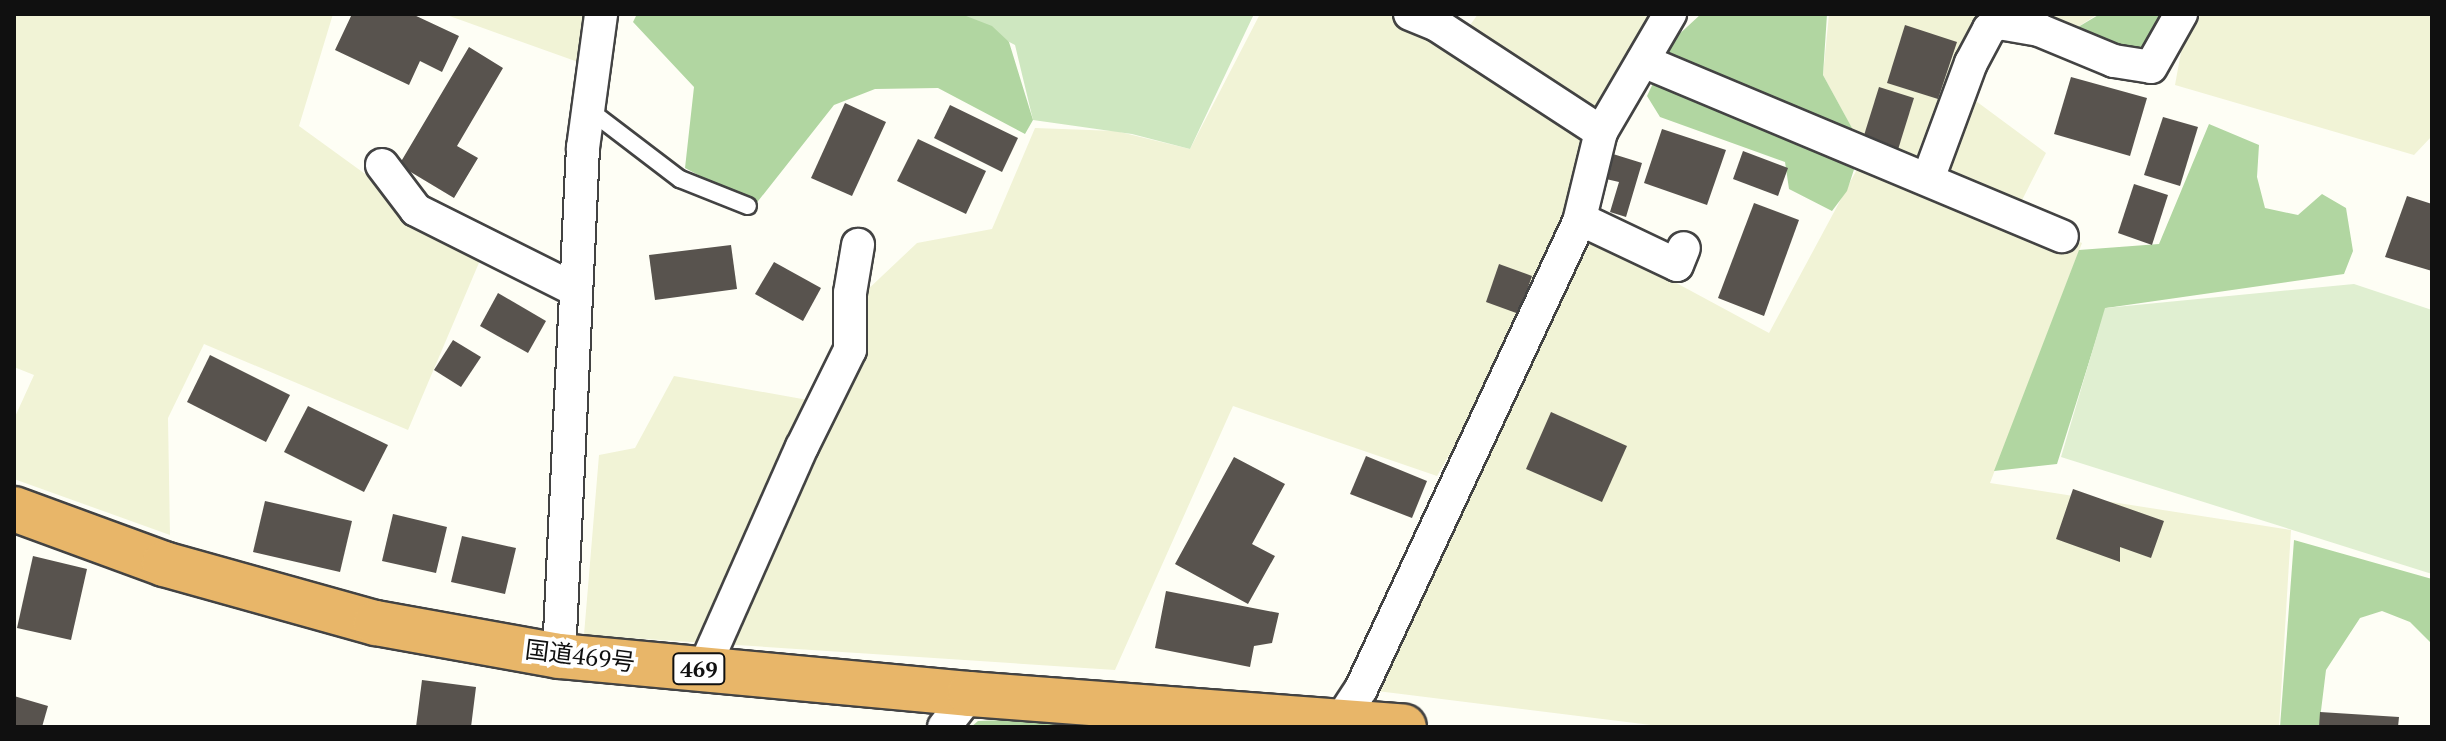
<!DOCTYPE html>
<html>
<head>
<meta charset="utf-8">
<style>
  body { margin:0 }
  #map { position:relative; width:2446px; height:741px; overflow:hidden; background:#fefef5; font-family:"PT Serif","Noto Sans JP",serif }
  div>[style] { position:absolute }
  .farmland>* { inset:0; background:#f1f3d6 }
  .green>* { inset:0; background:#cee7c0 }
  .forest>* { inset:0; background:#b1d6a1 }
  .pitch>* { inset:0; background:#e0efd1 }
  .building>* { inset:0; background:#58534e }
  .roads { filter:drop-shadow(2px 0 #434343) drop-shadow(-2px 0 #434343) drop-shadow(0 2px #434343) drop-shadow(0 -2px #434343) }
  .lane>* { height:16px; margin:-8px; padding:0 8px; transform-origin:8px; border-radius:8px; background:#fff }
  .street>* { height:32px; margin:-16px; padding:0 16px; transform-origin:16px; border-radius:16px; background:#fff }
  .highway>* { height:44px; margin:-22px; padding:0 22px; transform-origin:22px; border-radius:22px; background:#e8b669 }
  span { translate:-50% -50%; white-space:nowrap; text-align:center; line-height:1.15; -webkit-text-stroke:8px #fff; paint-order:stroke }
  .shield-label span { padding:2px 6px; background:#fff; border:2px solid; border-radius:6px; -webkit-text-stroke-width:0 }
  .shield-label { font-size:22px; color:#101010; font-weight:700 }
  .street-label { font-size:24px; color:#101010 }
  .frame { position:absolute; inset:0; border:16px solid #101010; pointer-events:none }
</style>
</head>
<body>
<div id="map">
  <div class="farmland">
    <div style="clip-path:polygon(14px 14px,333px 14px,299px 126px,481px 258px,408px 430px,204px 344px,168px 418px,170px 535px,14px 479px,14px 419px,34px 375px,14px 367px)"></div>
    <div style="clip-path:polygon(444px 14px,592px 14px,578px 62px)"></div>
    <div style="clip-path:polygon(1260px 14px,1427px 14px,1468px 28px,1478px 14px,1670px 14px,1553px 274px,1437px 476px,1233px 406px,1115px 670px,584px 635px,599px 455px,635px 448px,674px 376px,819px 402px,863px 294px,917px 243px,992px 229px,1035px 128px,1116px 131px,1190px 149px)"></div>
    <div style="clip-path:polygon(1829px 14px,1982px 14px,1961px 90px,2046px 153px,2017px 210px,1861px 145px,1823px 75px)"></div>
    <div style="clip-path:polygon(1995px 14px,2098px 14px,2059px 39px)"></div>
    <div style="clip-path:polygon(2188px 14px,2432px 14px,2432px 136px,2414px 155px,2175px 85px)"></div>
    <div style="clip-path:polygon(1862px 160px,2082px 243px,1990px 483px,2291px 530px,2279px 727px,1667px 727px,1361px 689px,1580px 231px,1769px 333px)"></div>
  </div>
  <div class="green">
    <div style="clip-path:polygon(956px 14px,1254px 14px,1190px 149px,1132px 134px,1033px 120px,1015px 45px)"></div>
  </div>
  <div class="forest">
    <div style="clip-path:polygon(637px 14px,961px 14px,992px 26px,1009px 42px,1033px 120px,1025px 134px,938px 88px,875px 89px,834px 105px,755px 205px,685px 168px,694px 87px,633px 22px)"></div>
    <div style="clip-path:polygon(1701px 14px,1827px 14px,1823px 75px,1858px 139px,1858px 157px,1847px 191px,1832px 211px,1789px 189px,1785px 162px,1660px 117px,1647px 96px,1674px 39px)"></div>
    <div style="clip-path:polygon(2100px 14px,2171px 14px,2144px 54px,2068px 33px)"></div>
    <div style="clip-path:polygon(2209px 124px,2259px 145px,2257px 177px,2265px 208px,2298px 215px,2322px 194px,2346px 208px,2353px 251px,2344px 274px,2106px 308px,2057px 464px,1994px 471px,2079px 250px,2159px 244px)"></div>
    <div style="clip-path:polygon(2294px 540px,2432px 579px,2432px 644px,2410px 622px,2382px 611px,2360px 618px,2326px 670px,2319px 727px,2280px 727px)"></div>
    <div style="clip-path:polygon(1033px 719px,1070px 727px,971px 727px,978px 721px)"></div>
  </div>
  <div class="pitch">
    <div style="clip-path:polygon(2354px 284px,2432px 310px,2432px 574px,2061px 457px,2105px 308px)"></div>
  </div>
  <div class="building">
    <div style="clip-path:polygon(352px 14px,412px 14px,459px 36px,442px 72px,420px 61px,409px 85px,335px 50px)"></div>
    <div style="clip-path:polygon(1905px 25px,1957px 42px,1938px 99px,1887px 83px)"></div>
    <div style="clip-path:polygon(469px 47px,503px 68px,457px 146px,478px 158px,454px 198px,399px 165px)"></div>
    <div style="clip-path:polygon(2071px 77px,2147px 98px,2130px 156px,2054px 134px)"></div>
    <div style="clip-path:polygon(1879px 87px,1914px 98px,1896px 156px,1861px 145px)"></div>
    <div style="clip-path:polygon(845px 103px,886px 122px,852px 196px,811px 178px)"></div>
    <div style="clip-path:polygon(950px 105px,1018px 138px,1002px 172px,934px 138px)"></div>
    <div style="clip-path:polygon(2163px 117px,2198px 127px,2180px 186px,2144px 175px)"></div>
    <div style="clip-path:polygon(1662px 129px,1726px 150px,1707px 205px,1644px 183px)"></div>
    <div style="clip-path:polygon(918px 139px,986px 171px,966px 214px,897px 181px)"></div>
    <div style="clip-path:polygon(1743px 151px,1788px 168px,1778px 196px,1733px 179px)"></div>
    <div style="clip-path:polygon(1613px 154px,1642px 163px,1626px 217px,1610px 212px,1619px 182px,1606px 179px)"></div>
    <div style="clip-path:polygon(2134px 184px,2168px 195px,2152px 245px,2118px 233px)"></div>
    <div style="clip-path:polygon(2407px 196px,2432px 204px,2432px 271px,2385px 257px)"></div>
    <div style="clip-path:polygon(1754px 203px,1799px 220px,1764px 316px,1718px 298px)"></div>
    <div style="clip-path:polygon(731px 245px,737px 289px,655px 300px,649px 255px)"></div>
    <div style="clip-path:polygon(774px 262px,821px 288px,803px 321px,755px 294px)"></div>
    <div style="clip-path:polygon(1499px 264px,1532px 276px,1519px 314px,1486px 302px)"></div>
    <div style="clip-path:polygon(498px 293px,546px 321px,528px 353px,480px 326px)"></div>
    <div style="clip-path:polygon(453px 340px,481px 357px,461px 387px,434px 370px)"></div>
    <div style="clip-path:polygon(210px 355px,290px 395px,266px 442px,187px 402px)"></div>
    <div style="clip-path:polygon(308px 406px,388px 445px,364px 492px,284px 452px)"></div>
    <div style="clip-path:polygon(1551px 412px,1627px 446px,1602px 502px,1526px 469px)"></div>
    <div style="clip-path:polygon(1366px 456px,1427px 481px,1412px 518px,1350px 494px)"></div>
    <div style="clip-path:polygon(1234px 457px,1285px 484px,1252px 544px,1275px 556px,1248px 604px,1175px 564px)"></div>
    <div style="clip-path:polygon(2073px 489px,2164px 521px,2151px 558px,2120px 547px,2120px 562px,2056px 539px)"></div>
    <div style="clip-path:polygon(265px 501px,352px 521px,340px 572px,253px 552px)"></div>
    <div style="clip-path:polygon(393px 514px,447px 527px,436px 573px,382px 561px)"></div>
    <div style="clip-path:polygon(462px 536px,516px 548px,505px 594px,451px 582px)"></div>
    <div style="clip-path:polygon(33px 556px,87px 569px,71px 640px,17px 628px)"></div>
    <div style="clip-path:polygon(1166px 591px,1279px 613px,1272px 643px,1254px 646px,1250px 667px,1155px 648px)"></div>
    <div style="clip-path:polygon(422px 680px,476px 687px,471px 727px,416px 727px)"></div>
    <div style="clip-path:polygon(14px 696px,48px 706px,42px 727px,14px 727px)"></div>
    <div style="clip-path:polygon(2320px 712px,2399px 717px,2398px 727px,2319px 727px)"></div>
  </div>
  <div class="roads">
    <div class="lane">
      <div style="left:588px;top:109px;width:116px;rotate:37.3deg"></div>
      <div style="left:680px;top:179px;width:73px;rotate:21.7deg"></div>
    </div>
    <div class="street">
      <div style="left:1410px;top:14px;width:29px;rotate:22deg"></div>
      <div style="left:1437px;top:25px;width:196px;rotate:33.1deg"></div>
      <div style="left:1643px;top:61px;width:454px;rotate:22.7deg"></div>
      <div style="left:382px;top:165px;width:56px;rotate:52.9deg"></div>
      <div style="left:416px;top:210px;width:179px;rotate:26.6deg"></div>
      <div style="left:1928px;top:179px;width:124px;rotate:-69.7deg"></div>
      <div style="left:1971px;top:63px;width:38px;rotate:-62deg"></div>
      <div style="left:1989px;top:29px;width:12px;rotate:-31deg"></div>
      <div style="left:1999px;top:23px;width:41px;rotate:9.9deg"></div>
      <div style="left:2039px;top:30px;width:81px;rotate:22.5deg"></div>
      <div style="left:2114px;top:61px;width:37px;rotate:9deg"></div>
      <div style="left:2151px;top:67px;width:61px;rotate:-60.5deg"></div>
      <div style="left:1580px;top:219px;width:107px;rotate:25.4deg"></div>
      <div style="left:1677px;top:265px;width:18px;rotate:-68deg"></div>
      <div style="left:559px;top:656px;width:509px;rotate:-87.3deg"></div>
      <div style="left:583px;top:148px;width:135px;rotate:-82.3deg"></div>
      <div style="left:703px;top:670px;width:244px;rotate:-66.1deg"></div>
      <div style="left:802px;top:447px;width:108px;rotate:-63.7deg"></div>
      <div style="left:850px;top:350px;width:57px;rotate:-90deg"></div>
      <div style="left:850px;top:293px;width:49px;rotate:-80.5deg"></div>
      <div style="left:944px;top:727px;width:42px;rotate:-51.8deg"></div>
      <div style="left:1336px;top:727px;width:45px;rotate:-56.7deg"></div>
      <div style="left:1361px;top:689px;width:515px;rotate:-64.98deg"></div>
      <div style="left:1579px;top:222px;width:93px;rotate:-76.3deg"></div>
      <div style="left:1601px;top:132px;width:137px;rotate:-59.7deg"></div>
    </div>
    <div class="highway">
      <div style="left:14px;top:509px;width:160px;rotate:20.1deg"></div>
      <div style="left:164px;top:564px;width:220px;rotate:15.6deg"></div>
      <div style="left:376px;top:623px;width:186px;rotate:10.2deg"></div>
      <div style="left:559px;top:656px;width:413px;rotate:5.3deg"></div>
      <div style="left:970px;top:694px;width:435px;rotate:4.3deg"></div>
    </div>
  </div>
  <div class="shield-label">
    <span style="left:699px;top:669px">469</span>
  </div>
  <div class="street-label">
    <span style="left:580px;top:656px;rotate:7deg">国道469号</span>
  </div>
  <div class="frame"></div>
</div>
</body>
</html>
